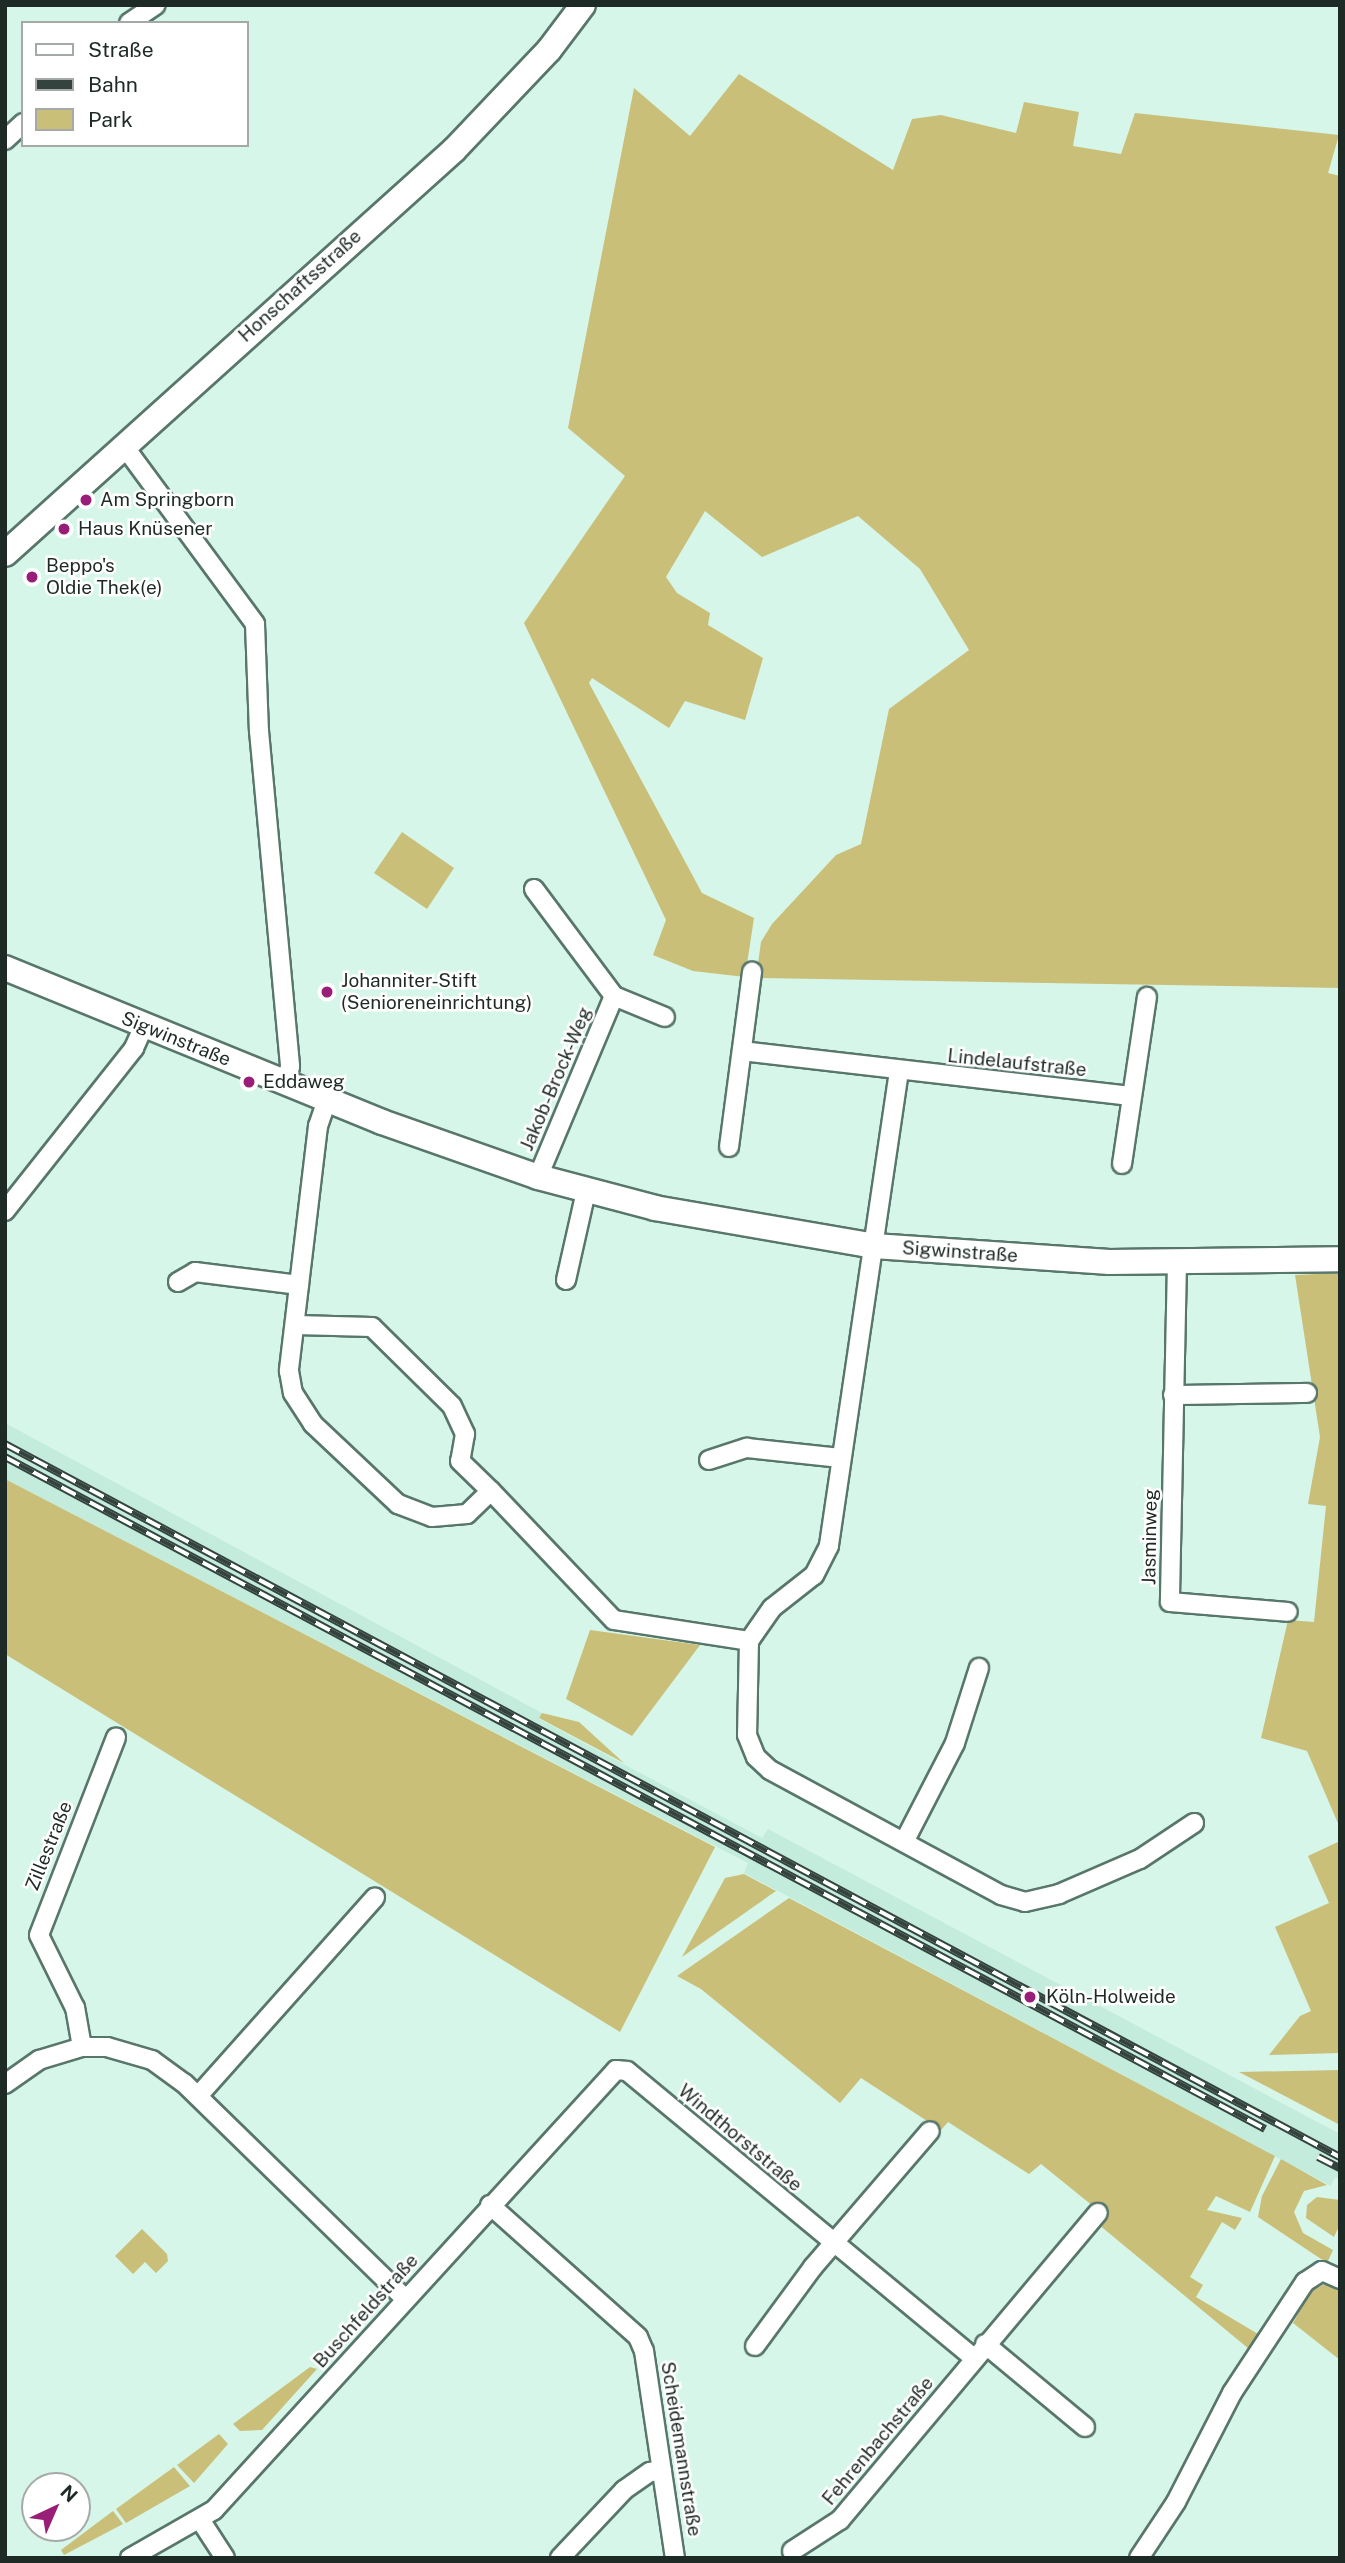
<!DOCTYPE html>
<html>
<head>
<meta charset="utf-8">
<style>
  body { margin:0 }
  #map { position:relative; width:1345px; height:2563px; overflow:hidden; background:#d6f6e9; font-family:"Public Sans",sans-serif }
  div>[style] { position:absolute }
  .built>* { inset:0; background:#c3ecdc }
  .green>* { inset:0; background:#cabf79 }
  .roads { filter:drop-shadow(2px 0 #59766b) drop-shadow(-2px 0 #59766b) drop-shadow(0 2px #59766b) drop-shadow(0 -2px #59766b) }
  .street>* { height:18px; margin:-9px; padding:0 9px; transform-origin:9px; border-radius:9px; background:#fff }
  .secondary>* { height:24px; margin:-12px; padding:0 12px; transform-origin:12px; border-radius:12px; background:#fff }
  .rail>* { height:8px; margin-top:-4px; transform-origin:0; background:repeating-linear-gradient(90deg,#fff 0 16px,#35433e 0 32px); box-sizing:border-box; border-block:2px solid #35433e }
  .dots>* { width:19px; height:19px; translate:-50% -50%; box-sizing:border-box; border:4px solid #fff; border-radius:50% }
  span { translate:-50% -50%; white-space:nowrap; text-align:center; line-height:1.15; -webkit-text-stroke:5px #fff; paint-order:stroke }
  .street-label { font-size:19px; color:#1e2a26 }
  .poi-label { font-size:19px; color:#1e2a26 }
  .left { translate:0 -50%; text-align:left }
  .frame { position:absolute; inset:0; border:7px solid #1e2a26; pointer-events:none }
  .legend { position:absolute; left:21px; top:21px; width:228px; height:126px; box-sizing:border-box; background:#fff; border:2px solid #a5aaa8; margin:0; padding:9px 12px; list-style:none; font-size:21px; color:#1e2a26 }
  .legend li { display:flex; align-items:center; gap:14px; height:35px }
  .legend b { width:35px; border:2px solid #a5aaa8 }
  .north { position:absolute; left:21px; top:2472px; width:70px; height:70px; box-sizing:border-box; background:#fff; border:2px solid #a5aaa8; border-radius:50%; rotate:44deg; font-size:19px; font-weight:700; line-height:28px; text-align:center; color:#1e2a26 }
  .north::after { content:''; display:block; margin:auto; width:24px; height:32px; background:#991e77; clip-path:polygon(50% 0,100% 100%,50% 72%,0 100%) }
</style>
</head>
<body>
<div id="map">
  <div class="built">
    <div style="clip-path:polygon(5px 1423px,542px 1713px,539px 1719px,762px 1838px,768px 1829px,1340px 2134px,1340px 2179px,1335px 2177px,1331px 2186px,744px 1873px,748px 1863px,5px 1479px)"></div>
  </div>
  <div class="green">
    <div style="clip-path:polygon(739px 74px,893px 170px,912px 119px,941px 115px,1016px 133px,1024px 102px,1079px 112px,1073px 146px,1121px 154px,1135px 113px,1339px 135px,1328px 173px,1340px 176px,1340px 988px,756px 978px,761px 942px,772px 924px,836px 855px,861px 844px,889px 709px,969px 650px,920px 569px,858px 516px,762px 557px,705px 511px,666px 577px,677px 593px,710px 613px,708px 625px,763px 658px,745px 720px,685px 701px,669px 728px,592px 678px,589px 683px,702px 893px,754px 918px,745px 977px,693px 971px,653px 955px,666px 920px,524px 623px,625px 476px,568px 428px,634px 88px,690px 136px)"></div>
    <div style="clip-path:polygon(402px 832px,454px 868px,427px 909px,374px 873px)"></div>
    <div style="clip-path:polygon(1340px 1273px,1340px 1828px,1307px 1751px,1261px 1738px,1288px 1620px,1314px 1622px,1326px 1506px,1308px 1504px,1320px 1437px,1295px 1275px)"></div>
    <div style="clip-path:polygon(5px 1479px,715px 1847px,620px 2032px,5px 1654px)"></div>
    <div style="clip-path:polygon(590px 1630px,700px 1645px,632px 1736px,566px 1699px)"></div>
    <div style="clip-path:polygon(542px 1713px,579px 1722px,624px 1763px,539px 1718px)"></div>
    <div style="clip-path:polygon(1340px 1841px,1340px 2053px,1269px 2055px,1300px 2016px,1311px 2011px,1275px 1927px,1329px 1903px,1308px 1856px)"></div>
    <div style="clip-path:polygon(744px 1874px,776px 1891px,682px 1957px,725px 1878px)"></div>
    <div style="clip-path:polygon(789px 1898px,1275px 2156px,1250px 2212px,1216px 2196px,1207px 2210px,1242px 2218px,1235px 2230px,1222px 2222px,1190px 2277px,1203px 2285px,1196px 2297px,1258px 2334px,1267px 2322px,1249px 2349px,1098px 2224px,1104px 2215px,1041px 2164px,1029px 2174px,948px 2122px,941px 2130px,861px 2078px,840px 2103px,701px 1989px,677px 1976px)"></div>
    <div style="clip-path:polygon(1340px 2070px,1340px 2125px,1239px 2072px)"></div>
    <div style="clip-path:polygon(1281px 2159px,1327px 2185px,1304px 2191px,1294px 2212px,1303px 2233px,1333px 2250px,1327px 2263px,1258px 2217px,1262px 2196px)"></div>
    <div style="clip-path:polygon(1317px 2197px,1340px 2200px,1340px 2224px,1334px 2237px,1306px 2218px,1307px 2205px)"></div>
    <div style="clip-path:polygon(142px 2229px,167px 2254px,168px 2261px,156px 2273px,145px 2262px,133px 2274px,115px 2256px)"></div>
    <div style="clip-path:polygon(1327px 2283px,1340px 2288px,1340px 2360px,1293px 2323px,1311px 2291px)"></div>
    <div style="clip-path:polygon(310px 2367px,317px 2369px,262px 2430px,240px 2431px,233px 2424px)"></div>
    <div style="clip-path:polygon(219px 2434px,228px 2444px,194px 2483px,177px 2465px)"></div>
    <div style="clip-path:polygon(174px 2467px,190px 2486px,126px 2523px,116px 2509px)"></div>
    <div style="clip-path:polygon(113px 2511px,123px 2524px,64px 2555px,61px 2550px)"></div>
  </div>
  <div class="roads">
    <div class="street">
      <div style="left:129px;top:23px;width:32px;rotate:-34deg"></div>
      <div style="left:5px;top:140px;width:25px;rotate:-43deg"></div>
      <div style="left:124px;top:446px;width:221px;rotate:53.6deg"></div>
      <div style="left:255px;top:624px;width:107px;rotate:87.9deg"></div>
      <div style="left:259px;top:731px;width:337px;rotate:84.7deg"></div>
      <div style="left:290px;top:1067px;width:18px;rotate:106deg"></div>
      <div style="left:534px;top:889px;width:134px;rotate:53.2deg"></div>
      <div style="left:614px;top:996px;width:196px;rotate:112.8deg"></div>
      <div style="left:614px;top:996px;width:55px;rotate:22.4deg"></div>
      <div style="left:742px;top:1051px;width:391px;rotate:6.6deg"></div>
      <div style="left:899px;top:1071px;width:480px;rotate:98.4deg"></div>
      <div style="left:829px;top:1546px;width:33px;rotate:117deg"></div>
      <div style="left:814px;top:1575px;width:53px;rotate:141.8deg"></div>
      <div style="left:772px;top:1608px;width:40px;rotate:124.9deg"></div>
      <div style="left:749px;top:1641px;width:94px;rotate:91.2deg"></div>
      <div style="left:747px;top:1735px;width:24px;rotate:68deg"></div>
      <div style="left:756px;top:1757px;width:19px;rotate:43deg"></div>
      <div style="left:770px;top:1770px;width:263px;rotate:28.4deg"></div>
      <div style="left:1001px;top:1895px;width:25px;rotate:16deg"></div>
      <div style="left:1025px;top:1902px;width:35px;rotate:-13deg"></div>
      <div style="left:1059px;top:1894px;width:88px;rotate:-23.4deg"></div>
      <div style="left:1140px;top:1859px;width:65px;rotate:-33.7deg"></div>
      <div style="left:327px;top:1100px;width:28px;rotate:109deg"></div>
      <div style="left:318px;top:1126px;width:247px;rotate:96.8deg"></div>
      <div style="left:289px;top:1371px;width:22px;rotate:80deg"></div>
      <div style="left:293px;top:1393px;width:37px;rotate:57deg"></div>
      <div style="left:313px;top:1424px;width:117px;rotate:43.3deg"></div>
      <div style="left:398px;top:1504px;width:36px;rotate:21deg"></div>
      <div style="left:432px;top:1517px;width:35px;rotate:-5deg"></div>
      <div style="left:467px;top:1514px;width:33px;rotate:-44deg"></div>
      <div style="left:491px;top:1491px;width:178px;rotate:46.4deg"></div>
      <div style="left:614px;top:1620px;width:137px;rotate:8.8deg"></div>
      <div style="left:729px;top:1147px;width:177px;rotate:-82.5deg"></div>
      <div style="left:1122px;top:1164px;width:169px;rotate:-81.5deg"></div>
      <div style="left:5px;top:1211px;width:208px;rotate:-51.6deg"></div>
      <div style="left:134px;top:1048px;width:24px;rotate:-66deg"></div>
      <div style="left:1177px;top:1262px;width:340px;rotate:91.2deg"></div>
      <div style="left:1170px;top:1602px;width:118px;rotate:4.8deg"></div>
      <div style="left:566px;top:1280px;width:91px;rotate:-77.3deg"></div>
      <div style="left:178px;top:1282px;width:20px;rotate:-30deg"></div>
      <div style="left:195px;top:1272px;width:105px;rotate:7.1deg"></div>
      <div style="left:296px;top:1325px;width:76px;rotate:1.5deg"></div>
      <div style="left:372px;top:1327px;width:112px;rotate:44.6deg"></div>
      <div style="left:452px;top:1406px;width:31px;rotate:65deg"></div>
      <div style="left:465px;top:1434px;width:27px;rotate:100deg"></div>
      <div style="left:460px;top:1461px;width:43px;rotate:44.1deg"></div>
      <div style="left:1173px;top:1395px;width:134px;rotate:-0.9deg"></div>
      <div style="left:709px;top:1460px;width:40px;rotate:-18deg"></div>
      <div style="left:747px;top:1448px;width:94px;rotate:6.1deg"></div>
      <div style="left:904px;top:1842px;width:111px;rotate:-62.7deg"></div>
      <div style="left:955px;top:1743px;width:79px;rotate:-72.3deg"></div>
      <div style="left:82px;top:2047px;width:40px;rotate:-100deg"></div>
      <div style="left:75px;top:2008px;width:81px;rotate:-116.3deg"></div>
      <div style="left:39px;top:1935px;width:212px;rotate:-68.7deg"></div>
      <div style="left:5px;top:2084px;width:42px;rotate:-35.2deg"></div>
      <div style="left:39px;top:2060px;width:45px;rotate:-16.8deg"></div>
      <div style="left:82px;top:2047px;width:25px"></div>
      <div style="left:107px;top:2047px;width:47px;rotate:16.1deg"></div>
      <div style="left:152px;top:2060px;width:39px;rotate:36deg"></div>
      <div style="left:184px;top:2083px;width:309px;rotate:44.3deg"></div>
      <div style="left:198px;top:2096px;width:266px;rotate:-48.3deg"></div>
      <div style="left:490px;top:2205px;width:198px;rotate:41.7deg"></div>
      <div style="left:638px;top:2337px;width:15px;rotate:67deg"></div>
      <div style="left:644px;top:2351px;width:209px;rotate:81.5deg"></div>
      <div style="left:985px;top:2344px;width:130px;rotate:39.7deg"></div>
      <div style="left:755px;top:2346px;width:98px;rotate:-53.7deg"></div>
      <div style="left:813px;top:2267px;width:179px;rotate:-49.3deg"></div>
      <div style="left:201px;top:2521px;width:44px;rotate:57deg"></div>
      <div style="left:792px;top:2551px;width:57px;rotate:-32.9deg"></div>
      <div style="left:840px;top:2520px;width:401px;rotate:-50deg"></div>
      <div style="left:130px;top:2558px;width:97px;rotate:-29.7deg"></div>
      <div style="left:214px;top:2510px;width:596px;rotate:-47.58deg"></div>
      <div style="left:616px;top:2070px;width:11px;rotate:5deg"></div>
      <div style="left:627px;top:2071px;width:450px;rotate:39.6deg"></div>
      <div style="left:560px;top:2558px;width:93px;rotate:-46.7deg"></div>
      <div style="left:624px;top:2490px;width:32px;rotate:-35deg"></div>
      <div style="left:650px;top:2472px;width:12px;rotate:-5deg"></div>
      <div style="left:1139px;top:2558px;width:67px;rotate:-56.5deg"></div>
      <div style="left:1176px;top:2502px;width:123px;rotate:-62.8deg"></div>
      <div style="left:1232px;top:2393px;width:133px;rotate:-56.7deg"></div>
      <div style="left:1305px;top:2282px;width:20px;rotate:-33deg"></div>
      <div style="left:1322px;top:2271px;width:20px;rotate:24deg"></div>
    </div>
    <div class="secondary">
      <div style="left:5px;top:554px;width:604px;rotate:-41.98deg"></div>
      <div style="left:454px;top:150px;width:138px;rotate:-46.5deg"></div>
      <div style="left:549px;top:50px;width:56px;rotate:-52.9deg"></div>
      <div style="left:5px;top:968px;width:407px;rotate:22.2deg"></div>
      <div style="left:382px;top:1122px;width:165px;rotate:19.4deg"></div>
      <div style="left:538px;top:1177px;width:121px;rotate:14.8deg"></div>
      <div style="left:655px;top:1208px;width:222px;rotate:9.8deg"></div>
      <div style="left:874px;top:1246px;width:236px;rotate:3.9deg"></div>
      <div style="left:1109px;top:1262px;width:231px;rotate:-0.7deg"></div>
    </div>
  </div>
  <div class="rail">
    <div style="left:5px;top:1444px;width:1513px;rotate:28.11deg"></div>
    <div style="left:5px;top:1457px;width:1428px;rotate:28.07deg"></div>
    <div style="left:1318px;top:2157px;width:25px;rotate:27deg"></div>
  </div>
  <div class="dots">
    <div style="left:86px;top:500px;background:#991e77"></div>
    <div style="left:64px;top:529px;background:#991e77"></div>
    <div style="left:32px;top:577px;background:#991e77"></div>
    <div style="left:327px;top:992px;background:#991e77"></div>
    <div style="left:249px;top:1082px;background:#991e77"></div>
    <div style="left:1030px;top:1997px;background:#991e77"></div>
  </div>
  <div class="street-label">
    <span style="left:300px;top:286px;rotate:-42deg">Honschaftsstraße</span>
    <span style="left:176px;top:1039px;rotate:22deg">Sigwinstraße</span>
    <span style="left:1017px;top:1063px;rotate:6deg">Lindelaufstraße</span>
    <span style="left:556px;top:1079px;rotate:-67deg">Jakob-Brock-Weg</span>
    <span style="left:960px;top:1252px;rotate:4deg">Sigwinstraße</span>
    <span style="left:1150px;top:1537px;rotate:-89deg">Jasminweg</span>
    <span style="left:49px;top:1846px;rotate:-68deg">Zillestraße</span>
    <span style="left:740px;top:2138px;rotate:40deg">Windthorststraße</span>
    <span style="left:366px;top:2311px;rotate:-48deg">Buschfeldstraße</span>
    <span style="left:878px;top:2441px;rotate:-50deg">Fehrenbachstraße</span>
    <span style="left:681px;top:2449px;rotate:81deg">Scheidemannstraße</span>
  </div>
  <div class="poi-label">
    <span class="left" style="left:100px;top:500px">Am Springborn</span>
    <span class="left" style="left:78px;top:529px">Haus Knüsener</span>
    <span class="left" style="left:46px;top:577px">Beppo's<br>Oldie Thek(e)</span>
    <span class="left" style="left:341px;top:992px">Johanniter-Stift<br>(Senioreneinrichtung)</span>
    <span class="left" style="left:263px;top:1082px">Eddaweg</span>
    <span class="left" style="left:1046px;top:1997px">Köln-Holweide</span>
  </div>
  <div class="frame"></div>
  <ul class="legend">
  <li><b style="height:9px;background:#fff"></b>Straße</li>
  <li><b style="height:9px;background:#35433e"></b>Bahn</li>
  <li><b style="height:19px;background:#cabf79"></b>Park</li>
  </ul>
  <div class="north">N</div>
</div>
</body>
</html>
